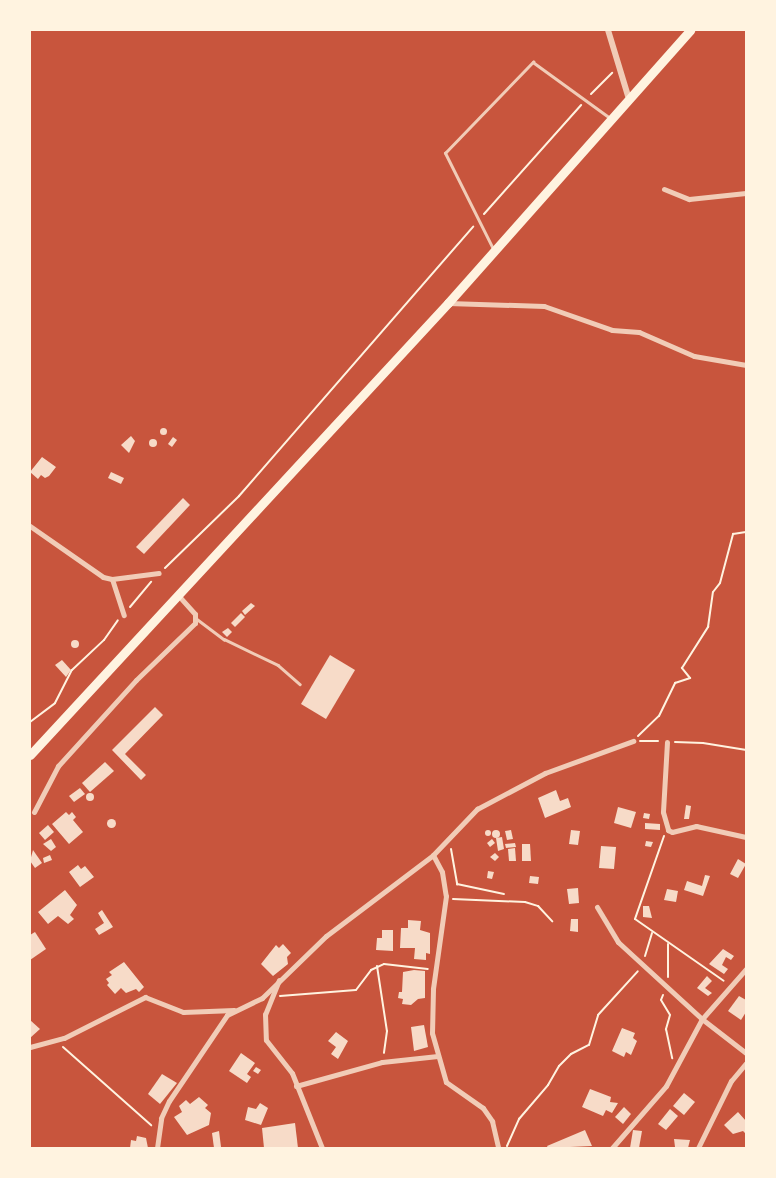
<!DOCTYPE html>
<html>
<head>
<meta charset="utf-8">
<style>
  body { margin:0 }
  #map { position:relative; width:776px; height:1178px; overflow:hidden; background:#c8553d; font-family:Raleway,sans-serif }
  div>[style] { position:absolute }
  .building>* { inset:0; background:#f7dbc8 }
  .round { border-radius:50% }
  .path>* { height:2px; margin:-1px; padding:0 1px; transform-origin:1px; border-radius:1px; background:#fff3e0 }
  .service>* { height:2.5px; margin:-1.25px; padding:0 1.25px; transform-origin:1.25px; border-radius:1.25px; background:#f1ccb7 }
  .minor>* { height:5px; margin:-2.5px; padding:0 2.5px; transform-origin:2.5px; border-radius:2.5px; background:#f1ccb7 }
  .tertiary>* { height:6px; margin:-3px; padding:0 3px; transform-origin:3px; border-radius:3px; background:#f1ccb7 }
  .trunk>* { height:9px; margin:-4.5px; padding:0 4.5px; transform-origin:4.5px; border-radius:4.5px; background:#fff3e0 }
  span { translate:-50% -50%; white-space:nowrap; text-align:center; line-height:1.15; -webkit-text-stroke:4px #fff3e0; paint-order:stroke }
  .frame { position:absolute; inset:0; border:31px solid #fff3e0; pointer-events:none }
</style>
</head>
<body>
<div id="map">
  <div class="building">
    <div class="round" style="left:159.5px;top:427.5px;width:7px;height:7px"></div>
    <div style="clip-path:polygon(131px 436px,135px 441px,129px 453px,121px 445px)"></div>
    <div style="clip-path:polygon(173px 437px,177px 440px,172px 447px,168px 444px)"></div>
    <div class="round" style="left:149px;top:439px;width:8px;height:8px"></div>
    <div style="clip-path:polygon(42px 457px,56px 467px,49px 476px,45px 478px,41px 475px,38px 479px,30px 472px)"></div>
    <div style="clip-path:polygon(111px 472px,124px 478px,121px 484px,108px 478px)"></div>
    <div style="clip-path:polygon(183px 498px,190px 505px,144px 554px,136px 547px)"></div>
    <div style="clip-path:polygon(251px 603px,255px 606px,245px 615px,242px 611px)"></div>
    <div style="clip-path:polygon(241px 613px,245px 617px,235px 627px,231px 623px)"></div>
    <div style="clip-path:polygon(228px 628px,232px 632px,227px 637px,222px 632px)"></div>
    <div class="round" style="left:71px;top:640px;width:8px;height:8px"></div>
    <div style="clip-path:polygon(330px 655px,355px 670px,326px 719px,301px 704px)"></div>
    <div style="clip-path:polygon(62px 660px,71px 670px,66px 677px,55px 665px)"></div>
    <div style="clip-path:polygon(155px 707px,163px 715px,125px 754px,146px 775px,141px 780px,112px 750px)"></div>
    <div style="clip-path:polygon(105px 762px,114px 771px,90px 792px,82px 783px)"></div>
    <div style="clip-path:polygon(80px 788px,85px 794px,74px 802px,69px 796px)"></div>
    <div style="clip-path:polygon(556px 790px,560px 801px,568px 798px,571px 807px,545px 818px,538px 798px)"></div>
    <div class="round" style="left:86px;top:793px;width:8px;height:8px"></div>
    <div style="clip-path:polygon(686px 805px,691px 806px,689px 819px,684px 819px)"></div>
    <div style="clip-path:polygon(618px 807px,636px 812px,631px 828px,614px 823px)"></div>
    <div style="clip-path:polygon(66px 812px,69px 815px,72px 812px,76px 817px,73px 820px,83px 832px,69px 844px,52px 824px)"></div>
    <div style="clip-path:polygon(644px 813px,650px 814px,649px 819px,643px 818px)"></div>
    <div class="round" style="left:106.5px;top:818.5px;width:9px;height:9px"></div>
    <div style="clip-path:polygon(645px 823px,660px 824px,660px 830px,645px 829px)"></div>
    <div style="clip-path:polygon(48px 825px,54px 832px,45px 840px,39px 833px)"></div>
    <div class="round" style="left:485px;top:830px;width:6px;height:6px"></div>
    <div style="clip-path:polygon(511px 830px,513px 839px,507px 840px,505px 831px)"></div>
    <div style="clip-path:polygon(571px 830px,580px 831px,578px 845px,569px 844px)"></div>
    <div class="round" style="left:492px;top:830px;width:8px;height:8px"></div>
    <div style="clip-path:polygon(502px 837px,504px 849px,498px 851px,496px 838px)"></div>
    <div style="clip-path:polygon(51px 839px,56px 847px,51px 851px,43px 844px)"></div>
    <div style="clip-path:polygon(492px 839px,495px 843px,490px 847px,487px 843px)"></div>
    <div style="clip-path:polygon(646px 841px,653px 842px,651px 847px,645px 846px)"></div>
    <div style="clip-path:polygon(515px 843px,516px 847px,506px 848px,505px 844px)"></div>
    <div style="clip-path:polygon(522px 844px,530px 844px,531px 861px,522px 861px)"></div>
    <div style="clip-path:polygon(601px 846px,616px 847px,614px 869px,599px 868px)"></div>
    <div style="clip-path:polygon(515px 848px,516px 861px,509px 861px,508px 849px)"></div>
    <div style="clip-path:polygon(33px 850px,42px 863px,35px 868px,30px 861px)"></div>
    <div style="clip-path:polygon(495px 853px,499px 857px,495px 861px,490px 857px)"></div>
    <div style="clip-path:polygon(50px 855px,52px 860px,44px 863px,43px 858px)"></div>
    <div style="clip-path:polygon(738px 859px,746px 864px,738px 878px,730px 874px)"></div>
    <div style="clip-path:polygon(78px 865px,81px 869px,85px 866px,94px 877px,80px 887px,69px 872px)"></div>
    <div style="clip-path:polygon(488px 871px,494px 872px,492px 879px,487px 878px)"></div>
    <div style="clip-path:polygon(705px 875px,710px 876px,703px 896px,684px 890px,687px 881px,702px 886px)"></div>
    <div style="clip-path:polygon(530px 876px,539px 877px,538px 884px,529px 883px)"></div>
    <div style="clip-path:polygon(578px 888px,579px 903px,569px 904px,567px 889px)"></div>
    <div style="clip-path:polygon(667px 889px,678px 891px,676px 902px,664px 900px)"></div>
    <div style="clip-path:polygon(65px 890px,77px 905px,70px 915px,74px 919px,68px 924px,58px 916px,48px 924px,38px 912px)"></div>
    <div style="clip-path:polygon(643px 906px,649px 906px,652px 918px,643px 917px)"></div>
    <div style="clip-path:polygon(102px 910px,113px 927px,99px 935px,95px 929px,104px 923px,98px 913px)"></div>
    <div style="clip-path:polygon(571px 919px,578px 919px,578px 932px,570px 931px)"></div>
    <div style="clip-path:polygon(408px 920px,421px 921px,420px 930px,430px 933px,430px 954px,426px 953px,426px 960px,414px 959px,415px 948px,400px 948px,401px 928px,408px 928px)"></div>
    <div style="clip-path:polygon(382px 930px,393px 930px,393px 951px,376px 950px,377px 938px,382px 938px)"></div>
    <div style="clip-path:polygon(35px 932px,46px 949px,30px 960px,30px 935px)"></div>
    <div style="clip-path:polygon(283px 944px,291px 953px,287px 957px,288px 964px,273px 976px,261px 964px,276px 945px,279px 948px)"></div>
    <div style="clip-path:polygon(723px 949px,734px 956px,731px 960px,726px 957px,722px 965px,728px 969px,724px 974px,709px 964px)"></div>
    <div style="clip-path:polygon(124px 962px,144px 987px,139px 992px,136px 989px,126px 993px,121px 988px,115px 994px,107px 985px,109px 983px,106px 979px,112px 975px,109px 972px)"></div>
    <div style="clip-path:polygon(414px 970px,425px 971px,425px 998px,418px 999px,411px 1005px,402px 1004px,403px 999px,398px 998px,399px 992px,402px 992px,403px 972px)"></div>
    <div style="clip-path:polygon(707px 976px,712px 981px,705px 988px,712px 993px,708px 996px,697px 988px)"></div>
    <div style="clip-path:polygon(739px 996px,746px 1000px,746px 1012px,741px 1020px,728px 1011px)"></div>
    <div style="clip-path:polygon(30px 1020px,40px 1029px,30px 1038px)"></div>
    <div style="clip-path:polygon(424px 1025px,428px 1047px,414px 1051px,411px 1027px)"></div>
    <div style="clip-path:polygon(622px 1028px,635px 1033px,633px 1038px,637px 1041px,631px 1055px,626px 1052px,624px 1057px,612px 1051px)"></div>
    <div style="clip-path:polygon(336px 1032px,348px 1041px,338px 1059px,331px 1054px,336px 1047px,328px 1041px)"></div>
    <div style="clip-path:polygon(241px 1053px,255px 1063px,247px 1074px,251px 1077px,247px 1083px,229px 1071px)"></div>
    <div style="clip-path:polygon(256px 1067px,261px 1070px,258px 1074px,253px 1071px)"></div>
    <div style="clip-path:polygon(162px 1074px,177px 1083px,160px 1104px,148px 1094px)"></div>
    <div style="clip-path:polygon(590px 1089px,611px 1097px,610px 1102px,618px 1103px,612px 1113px,606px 1110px,603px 1116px,582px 1107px)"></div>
    <div style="clip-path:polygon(684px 1093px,695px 1102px,684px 1115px,673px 1106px)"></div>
    <div style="clip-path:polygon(199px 1097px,208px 1105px,205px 1108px,211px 1113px,209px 1125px,187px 1135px,174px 1117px,182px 1112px,179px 1106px,186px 1100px,190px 1104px)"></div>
    <div style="clip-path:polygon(260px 1103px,268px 1108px,261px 1125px,245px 1120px,248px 1107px,256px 1109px)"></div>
    <div style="clip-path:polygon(624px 1107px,631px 1114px,623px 1124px,615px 1117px)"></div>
    <div style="clip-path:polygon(670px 1109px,678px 1116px,666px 1130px,658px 1124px)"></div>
    <div style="clip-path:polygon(738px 1112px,746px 1121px,746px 1134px,743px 1131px,733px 1134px,724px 1125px)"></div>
    <div style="clip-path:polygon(295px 1123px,298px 1148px,264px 1148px,262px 1128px)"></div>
    <div style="clip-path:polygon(585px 1130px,592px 1146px,548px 1148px,547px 1146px)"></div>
    <div style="clip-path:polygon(633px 1130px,642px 1131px,639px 1148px,630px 1148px)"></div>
    <div style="clip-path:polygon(219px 1131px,221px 1147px,214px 1148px,212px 1133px)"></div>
    <div style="clip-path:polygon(137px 1136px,146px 1138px,148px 1148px,130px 1148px,131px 1140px,136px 1141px)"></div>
    <div style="clip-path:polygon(674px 1139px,690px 1140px,688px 1148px,675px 1147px)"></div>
  </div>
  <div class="path">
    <div style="left:591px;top:94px;width:30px;rotate:-45deg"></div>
    <div style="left:484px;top:214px;width:146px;rotate:-48.3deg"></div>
    <div style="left:165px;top:568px;width:103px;rotate:-44.2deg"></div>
    <div style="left:239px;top:496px;width:357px;rotate:-49deg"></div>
    <div style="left:130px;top:607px;width:33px;rotate:-50deg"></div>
    <div style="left:30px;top:722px;width:31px;rotate:-37deg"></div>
    <div style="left:55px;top:703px;width:37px;rotate:-63deg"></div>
    <div style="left:72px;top:670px;width:44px;rotate:-43.2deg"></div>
    <div style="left:104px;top:640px;width:24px;rotate:-55deg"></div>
    <div style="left:638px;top:736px;width:29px;rotate:-44deg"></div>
    <div style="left:659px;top:716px;width:37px;rotate:-64deg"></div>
    <div style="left:675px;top:683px;width:16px;rotate:-18deg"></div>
    <div style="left:690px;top:678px;width:13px;rotate:-129deg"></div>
    <div style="left:682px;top:668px;width:49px;rotate:-57.6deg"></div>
    <div style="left:708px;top:627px;width:35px;rotate:-82deg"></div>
    <div style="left:713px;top:592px;width:11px;rotate:-52deg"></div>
    <div style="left:720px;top:583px;width:51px;rotate:-75.1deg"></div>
    <div style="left:733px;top:534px;width:13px;rotate:-9deg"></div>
    <div style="left:640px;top:741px;width:18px"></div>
    <div style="left:675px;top:742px;width:28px;rotate:2deg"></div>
    <div style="left:703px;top:743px;width:44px;rotate:9.2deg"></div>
    <div style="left:664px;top:836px;width:88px;rotate:109.3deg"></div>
    <div style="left:635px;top:919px;width:108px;rotate:34.9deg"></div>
    <div style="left:451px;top:849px;width:36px;rotate:80deg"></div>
    <div style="left:457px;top:884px;width:48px;rotate:12deg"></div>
    <div style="left:453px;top:899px;width:72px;rotate:2.4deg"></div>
    <div style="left:525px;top:902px;width:14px;rotate:17deg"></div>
    <div style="left:538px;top:906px;width:21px;rotate:47deg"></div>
    <div style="left:645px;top:956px;width:24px;rotate:-73deg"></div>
    <div style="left:377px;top:966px;width:66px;rotate:81.3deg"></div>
    <div style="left:387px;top:1031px;width:22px;rotate:98deg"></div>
    <div style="left:668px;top:977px;width:33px;rotate:-90deg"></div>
    <div style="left:663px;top:995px;width:5px;rotate:112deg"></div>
    <div style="left:661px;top:1000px;width:17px;rotate:59deg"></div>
    <div style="left:670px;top:1015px;width:15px;rotate:106deg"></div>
    <div style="left:666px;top:1029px;width:30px;rotate:78deg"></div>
    <div style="left:280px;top:996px;width:76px;rotate:-4.5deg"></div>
    <div style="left:356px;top:990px;width:25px;rotate:-53deg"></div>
    <div style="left:371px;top:970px;width:14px;rotate:-25deg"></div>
    <div style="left:384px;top:964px;width:44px;rotate:6.5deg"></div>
    <div style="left:63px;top:1047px;width:118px;rotate:41.6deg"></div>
    <div style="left:507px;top:1146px;width:30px;rotate:-66deg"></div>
    <div style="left:519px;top:1119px;width:45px;rotate:-49.5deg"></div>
    <div style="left:548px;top:1085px;width:22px;rotate:-60deg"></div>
    <div style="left:559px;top:1066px;width:17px;rotate:-45deg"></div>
    <div style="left:571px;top:1054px;width:20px;rotate:-27deg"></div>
    <div style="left:589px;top:1045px;width:31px;rotate:-73deg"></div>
    <div style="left:598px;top:1015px;width:59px;rotate:-47.7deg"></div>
  </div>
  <div class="service">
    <div style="left:493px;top:249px;width:107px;rotate:-116.6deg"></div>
    <div style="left:445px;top:153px;width:127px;rotate:-46deg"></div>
    <div style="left:533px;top:62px;width:95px;rotate:36deg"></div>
    <div style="left:197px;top:619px;width:34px;rotate:37deg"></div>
    <div style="left:224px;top:639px;width:60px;rotate:25.7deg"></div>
    <div style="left:278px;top:665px;width:29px;rotate:41deg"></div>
  </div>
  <div class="minor">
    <div style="left:664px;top:189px;width:27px;rotate:22deg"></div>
    <div style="left:689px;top:199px;width:57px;rotate:-6deg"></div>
    <div style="left:448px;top:303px;width:96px;rotate:1.8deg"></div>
    <div style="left:544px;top:306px;width:72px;rotate:19.4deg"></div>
    <div style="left:612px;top:330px;width:27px;rotate:4deg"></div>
    <div style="left:639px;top:332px;width:60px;rotate:23.6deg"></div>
    <div style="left:694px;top:356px;width:53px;rotate:9.8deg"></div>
    <div style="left:30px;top:526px;width:89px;rotate:34.9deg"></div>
    <div style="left:103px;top:577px;width:9px;rotate:13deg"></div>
    <div style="left:112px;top:579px;width:47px;rotate:-7.3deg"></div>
    <div style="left:112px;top:579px;width:38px;rotate:72deg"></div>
    <div style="left:667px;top:742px;width:70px;rotate:93.3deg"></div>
    <div style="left:663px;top:812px;width:19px;rotate:74deg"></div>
    <div style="left:668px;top:830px;width:4px;rotate:27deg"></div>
    <div style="left:672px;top:832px;width:25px;rotate:-14deg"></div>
    <div style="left:696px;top:826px;width:51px;rotate:12.4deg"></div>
    <div style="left:34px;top:812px;width:52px;rotate:-62.4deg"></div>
    <div style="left:58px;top:766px;width:116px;rotate:-47.8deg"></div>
    <div style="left:136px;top:680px;width:82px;rotate:-44deg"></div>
    <div style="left:195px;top:623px;width:9px;rotate:-90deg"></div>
    <div style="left:195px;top:614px;width:25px;rotate:-132deg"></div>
    <div style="left:433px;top:855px;width:19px;rotate:62deg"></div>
    <div style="left:442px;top:872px;width:24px;rotate:81deg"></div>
    <div style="left:446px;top:896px;width:94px;rotate:98deg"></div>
    <div style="left:433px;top:989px;width:44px;rotate:91.3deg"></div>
    <div style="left:432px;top:1033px;width:51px;rotate:74.1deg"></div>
    <div style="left:446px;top:1082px;width:45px;rotate:35.1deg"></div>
    <div style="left:483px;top:1108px;width:16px;rotate:55deg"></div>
    <div style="left:492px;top:1121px;width:28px;rotate:77deg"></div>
    <div style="left:597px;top:907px;width:41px;rotate:59deg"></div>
    <div style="left:618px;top:942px;width:114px;rotate:42.5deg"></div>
    <div style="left:702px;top:1019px;width:56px;rotate:37.7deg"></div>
    <div style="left:279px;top:980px;width:37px;rotate:112deg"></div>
    <div style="left:265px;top:1014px;width:26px;rotate:88deg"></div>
    <div style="left:266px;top:1040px;width:42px;rotate:51.8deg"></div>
    <div style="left:292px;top:1073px;width:81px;rotate:68.2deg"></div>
    <div style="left:30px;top:1047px;width:35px;rotate:-15deg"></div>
    <div style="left:64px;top:1038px;width:91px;rotate:-26.8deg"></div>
    <div style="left:145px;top:997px;width:41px;rotate:21.5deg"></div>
    <div style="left:183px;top:1012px;width:51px;rotate:-2.2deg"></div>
    <div style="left:296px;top:1086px;width:89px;rotate:-15.6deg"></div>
    <div style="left:382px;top:1062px;width:56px;rotate:-6.1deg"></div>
    <div style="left:157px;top:1148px;width:30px;rotate:-82deg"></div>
    <div style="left:161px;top:1118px;width:19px;rotate:-65deg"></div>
    <div style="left:169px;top:1101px;width:104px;rotate:-56deg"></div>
    <div style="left:227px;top:1015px;width:39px;rotate:-26deg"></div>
    <div style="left:262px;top:998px;width:89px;rotate:-44.1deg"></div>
    <div style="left:326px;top:936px;width:134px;rotate:-37.1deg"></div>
    <div style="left:433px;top:855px;width:64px;rotate:-46.3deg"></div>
    <div style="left:477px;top:809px;width:77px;rotate:-27.9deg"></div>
    <div style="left:545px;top:773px;width:94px;rotate:-20deg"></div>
    <div style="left:612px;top:1148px;width:82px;rotate:-48.9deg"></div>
    <div style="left:666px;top:1086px;width:76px;rotate:-61.8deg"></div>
    <div style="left:702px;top:1019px;width:67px;rotate:-48.7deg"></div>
    <div style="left:698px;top:1148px;width:75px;rotate:-63.8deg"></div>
    <div style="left:731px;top:1081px;width:23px;rotate:-50deg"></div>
  </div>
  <div class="tertiary">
    <div style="left:608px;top:30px;width:69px;rotate:73.1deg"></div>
  </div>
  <div class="trunk">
    <div style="left:30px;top:755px;width:616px;rotate:-47.24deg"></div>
    <div style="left:448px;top:303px;width:365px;rotate:-48.4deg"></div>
  </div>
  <div class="frame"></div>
</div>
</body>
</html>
